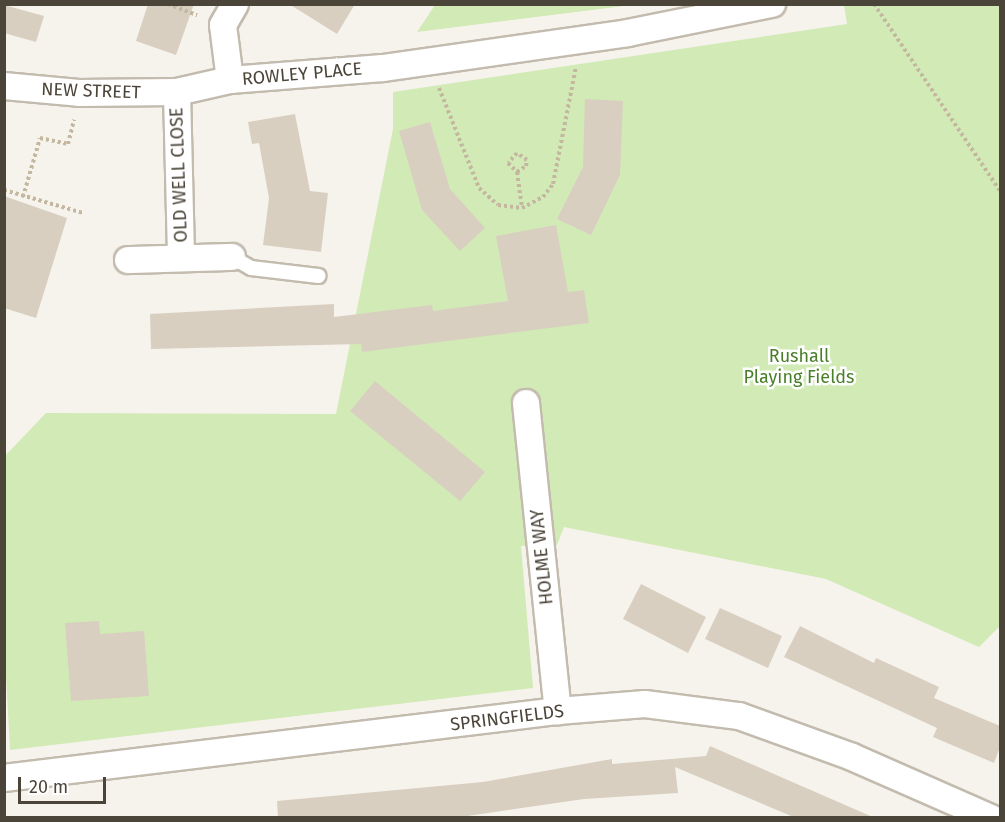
<!DOCTYPE html>
<html>
<head>
<meta charset="utf-8">
<style>
  body { margin:0 }
  #map { position:relative; width:1005px; height:822px; overflow:hidden; background:#f6f3ec; font-family:"Fira Sans",sans-serif }
  div>[style] { position:absolute }
  .green>* { inset:0; background:#d2eab5 }
  .building>* { inset:0; background:#d8cfc1 }
  .path>* { height:4px; margin-top:-2px; transform-origin:0; background:repeating-linear-gradient(90deg,#c4b79f 0 3px,transparent 0 6px) }
  .roads { filter:drop-shadow(2px 0 #c2bbae) drop-shadow(-2px 0 #c2bbae) drop-shadow(0 2px #c2bbae) drop-shadow(0 -2px #c2bbae) }
  .service>* { height:14px; margin:-7px; padding:0 7px; transform-origin:7px; border-radius:7px; background:#fff }
  .minor>* { height:26px; margin:-13px; padding:0 13px; transform-origin:13px; border-radius:13px; background:#fff }
  span { translate:-50% -50%; white-space:nowrap; text-align:center; line-height:1.15; -webkit-text-stroke:5px #fff; paint-order:stroke }
  .street-label { font-size:18px; color:#4b4439 }
  .park-label { font-size:18px; color:#4a7f2a }
  .frame { position:absolute; inset:0; border:6px solid #4b4439; pointer-events:none }
  .scale { position:absolute; left:18px; top:777px; width:88px; height:27px; box-sizing:border-box; border:3px solid #4b4439; border-top:0; padding-left:8px; font-size:18px; line-height:21px; white-space:nowrap; color:#4b4439; -webkit-text-stroke:4px #fff; paint-order:stroke }
</style>
</head>
<body>
<div id="map">
  <div class="green">
    <div style="clip-path:polygon(435px 5px,435px 4px,632px 5px,417px 32px)"></div>
    <div style="clip-path:polygon(844px 5px,1000px 5px,1000px 626px,979px 647px,826px 579px,564px 527px,557px 545px,521px 546px,533px 688px,10px 750px,4px 638px,4px 457px,46px 413px,336px 414px,393px 129px,393px 92px,847px 24px)"></div>
  </div>
  <div class="building">
    <div style="clip-path:polygon(148px 4px,194px 4px,176px 55px,136px 41px)"></div>
    <div style="clip-path:polygon(289px 4px,355px 4px,337px 34px)"></div>
    <div style="clip-path:polygon(4px 5px,44px 16px,36px 42px,4px 33px)"></div>
    <div style="clip-path:polygon(585px 99px,623px 101px,620px 175px,591px 235px,557px 219px,583px 167px)"></div>
    <div style="clip-path:polygon(295px 114px,310px 191px,328px 193px,321px 252px,263px 245px,269px 198px,259px 143px,252px 144px,248px 122px)"></div>
    <div style="clip-path:polygon(430px 122px,450px 189px,485px 228px,460px 251px,422px 210px,399px 131px)"></div>
    <div style="clip-path:polygon(4px 196px,67px 218px,36px 318px,4px 308px)"></div>
    <div style="clip-path:polygon(556px 225px,568px 292px,584px 290px,589px 323px,362px 352px,361px 344px,151px 349px,150px 314px,334px 304px,334px 317px,432px 305px,433px 311px,508px 301px,496px 236px)"></div>
    <div style="clip-path:polygon(375px 381px,485px 472px,460px 501px,350px 411px)"></div>
    <div style="clip-path:polygon(641px 584px,706px 617px,688px 653px,623px 619px)"></div>
    <div style="clip-path:polygon(720px 608px,782px 636px,768px 668px,705px 639px)"></div>
    <div style="clip-path:polygon(99px 621px,100px 634px,144px 631px,149px 696px,71px 701px,65px 623px)"></div>
    <div style="clip-path:polygon(800px 626px,874px 663px,876px 658px,939px 687px,934px 698px,1000px 726px,1000px 747px,994px 763px,933px 737px,937px 728px,784px 657px)"></div>
    <div style="clip-path:polygon(710px 746px,875px 818px,796px 818px,675px 767px,678px 793px,584px 799px,454px 818px,278px 818px,277px 801px,483px 782px,612px 759px,612px 764px,706px 756px)"></div>
  </div>
  <div class="path">
    <div style="left:168px;top:4px;width:31px;rotate:21deg"></div>
    <div style="left:874px;top:4px;width:225px;rotate:56deg"></div>
    <div style="left:439px;top:88px;width:108px;rotate:68.2deg"></div>
    <div style="left:479px;top:188px;width:25px;rotate:42deg"></div>
    <div style="left:498px;top:205px;width:24px;rotate:7deg"></div>
    <div style="left:522px;top:208px;width:24px;rotate:-28deg"></div>
    <div style="left:543px;top:197px;width:16px;rotate:-52deg"></div>
    <div style="left:553px;top:184px;width:119px;rotate:-78.9deg"></div>
    <div style="left:517px;top:172px;width:11px;rotate:-34deg"></div>
    <div style="left:526px;top:166px;width:6px;rotate:-81deg"></div>
    <div style="left:527px;top:160px;width:12px;rotate:-145deg"></div>
    <div style="left:517px;top:153px;width:13px;rotate:132deg"></div>
    <div style="left:508px;top:163px;width:13px;rotate:45deg"></div>
    <div style="left:517px;top:172px;width:36px;rotate:82deg"></div>
    <div style="left:4px;top:190px;width:82px;rotate:16.2deg"></div>
    <div style="left:23px;top:197px;width:61px;rotate:-73.9deg"></div>
    <div style="left:40px;top:138px;width:29px;rotate:12deg"></div>
    <div style="left:68px;top:144px;width:25px;rotate:-76deg"></div>
  </div>
  <div class="roads">
    <div class="service">
      <div style="left:232px;top:257px;width:22px;rotate:30deg"></div>
      <div style="left:251px;top:268px;width:68px;rotate:6.7deg"></div>
    </div>
    <div class="minor">
      <div style="left:230px;top:80px;width:55px;rotate:-97.3deg"></div>
      <div style="left:223px;top:25px;width:24px;rotate:-60deg"></div>
      <div style="left:4px;top:86px;width:75px;rotate:5.3deg"></div>
      <div style="left:79px;top:93px;width:98px;rotate:-0.6deg"></div>
      <div style="left:177px;top:92px;width:54px;rotate:-12.8deg"></div>
      <div style="left:230px;top:80px;width:153px;rotate:-4.5deg"></div>
      <div style="left:383px;top:68px;width:247px;rotate:-8.1deg"></div>
      <div style="left:628px;top:33px;width:147px;rotate:-11.4deg"></div>
      <div style="left:177px;top:92px;width:166px;rotate:88.6deg"></div>
      <div style="left:128px;top:260px;width:104px;rotate:-1.7deg"></div>
      <div style="left:526px;top:403px;width:310px;rotate:84.1deg"></div>
      <div style="left:4px;top:778px;width:558px;rotate:-6.9deg"></div>
      <div style="left:558px;top:711px;width:87px;rotate:-4.6deg"></div>
      <div style="left:645px;top:704px;width:95px;rotate:7.3deg"></div>
      <div style="left:739px;top:716px;width:120px;rotate:19.9deg"></div>
      <div style="left:852px;top:757px;width:152px;rotate:23.7deg"></div>
    </div>
  </div>
  <div class="street-label">
    <span style="left:302px;top:74px;rotate:-5deg">ROWLEY PLACE</span>
    <span style="left:91px;top:91px;rotate:2deg">NEW STREET</span>
    <span style="left:179px;top:175px;rotate:-92deg">OLD WELL CLOSE</span>
    <span style="left:542px;top:557px;rotate:-96deg">HOLME WAY</span>
    <span style="left:507px;top:718px;rotate:-7deg">SPRINGFIELDS</span>
  </div>
  <div class="park-label">
    <span style="left:799px;top:367px">Rushall<br>Playing Fields</span>
  </div>
  <div class="frame"></div>
  <div class="scale">20 m</div>
</div>
</body>
</html>
